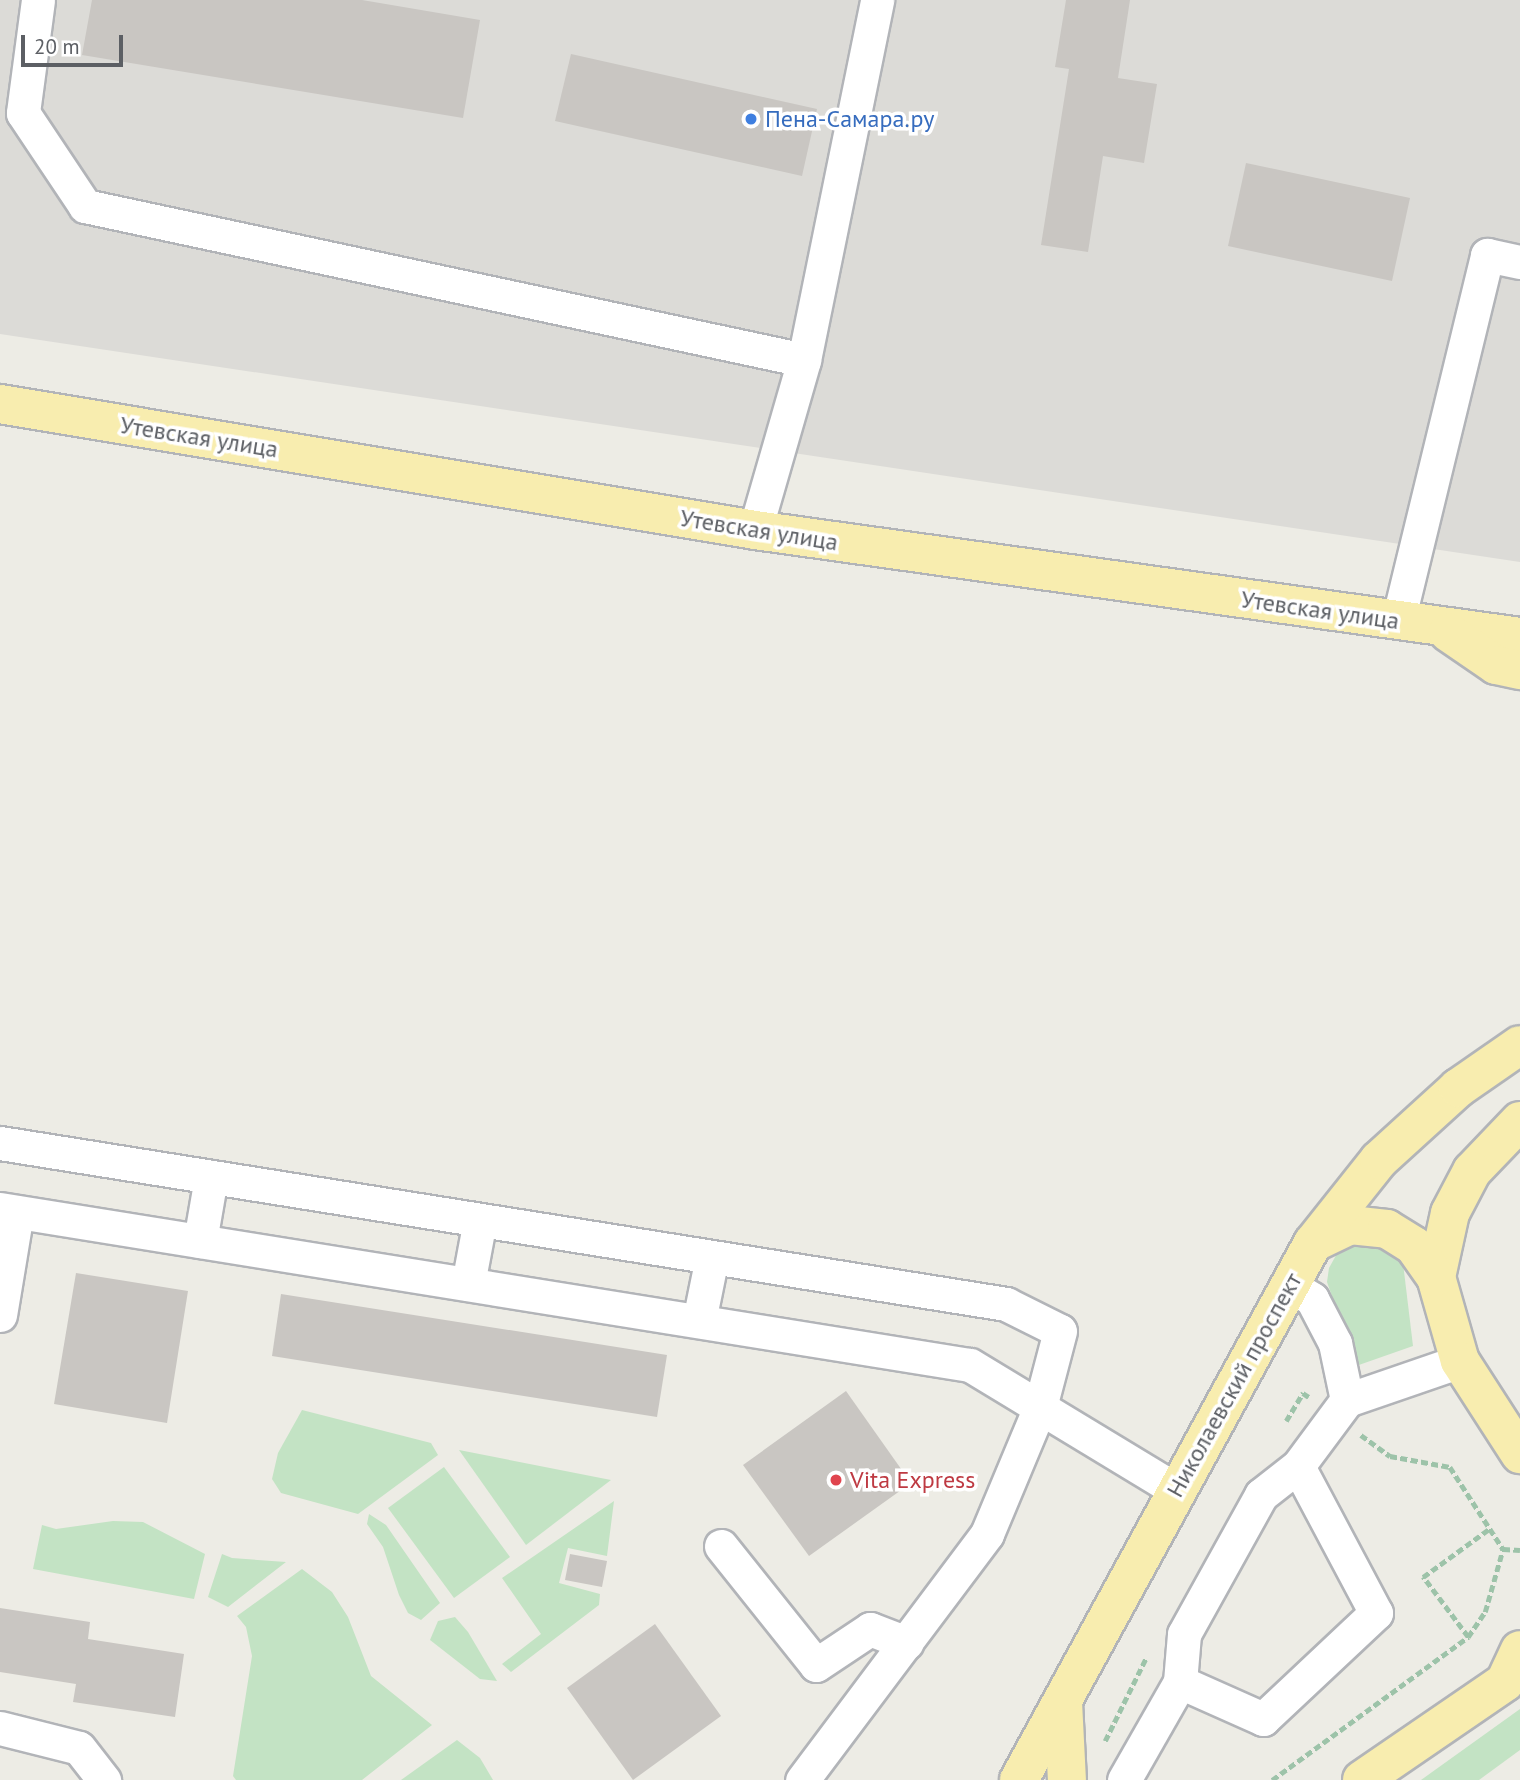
<!DOCTYPE html>
<html>
<head>
<meta charset="utf-8">
<style>
  body { margin:0 }
  #map { position:relative; width:1520px; height:1780px; overflow:hidden; background:#edece5; font-family:"PT Sans",sans-serif }
  div>[style] { position:absolute }
  .industrial>* { inset:0; background:#dcdbd7 }
  .green>* { inset:0; background:#c3e3c4 }
  .building>* { inset:0; background:#c9c6c2 }
  .path>* { height:4.5px; margin-top:-2.25px; transform-origin:0; background:repeating-linear-gradient(90deg,#9dc3a9 0 7px,transparent 0 10.5px) }
  .roads { filter:drop-shadow(2px 0 #b2b4b8) drop-shadow(-2px 0 #b2b4b8) drop-shadow(0 2px #b2b4b8) drop-shadow(0 -2px #b2b4b8) }
  .minor>* { height:33px; margin:-16.5px; padding:0 16.5px; transform-origin:16.5px; border-radius:16.5px; background:#fff }
  .major>* { height:38px; margin:-19px; padding:0 19px; transform-origin:19px; border-radius:19px; background:#f8edaf }
  .dots>* { width:19px; height:19px; translate:-50% -50%; box-sizing:border-box; border:4px solid #fff; border-radius:50% }
  span { translate:-50% -50%; white-space:nowrap; text-align:center; line-height:1.15; -webkit-text-stroke:7px #fff; paint-order:stroke }
  .shop-label { font-size:24px; color:#366cbe }
  .left { translate:0 -50%; text-align:left }
  .street-label { font-size:24px; color:#5c5f64 }
  .health-label { font-size:24px; color:#be3a42 }
  .scale { position:absolute; left:21px; top:35px; width:102px; height:32px; box-sizing:border-box; border:4px solid #5c5f64; border-top:0; padding-left:9px; font-size:21px; line-height:24px; white-space:nowrap; color:#5c5f64; -webkit-text-stroke:5px #fff; paint-order:stroke }
</style>
</head>
<body>
<div id="map">
  <div class="industrial">
    <div style="clip-path:polygon(0 0,1520px 0,1520px 562px,0 334px)"></div>
  </div>
  <div class="green">
    <div style="clip-path:polygon(1376px 1242px,1403px 1263px,1413px 1346px,1356px 1366px,1327px 1282px,1329px 1268px,1339px 1250px)"></div>
    <div style="clip-path:polygon(302px 1410px,431px 1443px,438px 1455px,358px 1514px,281px 1493px,272px 1479px,278px 1453px)"></div>
    <div style="clip-path:polygon(459px 1450px,611px 1480px,526px 1545px)"></div>
    <div style="clip-path:polygon(444px 1467px,510px 1557px,454px 1598px,388px 1508px)"></div>
    <div style="clip-path:polygon(614px 1501px,607px 1556px,568px 1548px,559px 1583px,600px 1594px,599px 1605px,511px 1672px,502px 1664px,541px 1634px,502px 1578px)"></div>
    <div style="clip-path:polygon(369px 1514px,386px 1525px,440px 1603px,421px 1620px,408px 1613px,399px 1595px,383px 1547px,367px 1524px)"></div>
    <div style="clip-path:polygon(113px 1521px,143px 1522px,205px 1554px,194px 1599px,33px 1569px,42px 1525px,56px 1529px)"></div>
    <div style="clip-path:polygon(222px 1554px,232px 1558px,286px 1562px,228px 1607px,208px 1597px)"></div>
    <div style="clip-path:polygon(302px 1569px,332px 1592px,348px 1617px,371px 1676px,432px 1725px,362px 1780px,236px 1780px,233px 1776px,252px 1656px,246px 1627px,237px 1616px)"></div>
    <div style="clip-path:polygon(455px 1617px,468px 1632px,497px 1681px,480px 1679px,430px 1640px,438px 1621px)"></div>
    <div style="clip-path:polygon(1520px 1709px,1520px 1750px,1479px 1780px,1421px 1780px)"></div>
    <div style="clip-path:polygon(457px 1740px,480px 1758px,493px 1780px,401px 1780px)"></div>
  </div>
  <div class="building">
    <div style="clip-path:polygon(92px 0,362px 0,480px 20px,463px 118px,82px 55px)"></div>
    <div style="clip-path:polygon(1066px 0,1130px 0,1118px 78px,1157px 84px,1144px 163px,1103px 156px,1088px 252px,1041px 245px,1069px 69px,1055px 67px)"></div>
    <div style="clip-path:polygon(571px 54px,817px 109px,802px 176px,555px 121px)"></div>
    <div style="clip-path:polygon(1246px 163px,1410px 198px,1392px 281px,1228px 246px)"></div>
    <div style="clip-path:polygon(76px 1273px,188px 1291px,167px 1423px,54px 1404px)"></div>
    <div style="clip-path:polygon(281px 1294px,667px 1355px,657px 1417px,272px 1356px)"></div>
    <div style="clip-path:polygon(846px 1391px,911px 1483px,809px 1556px,743px 1465px)"></div>
    <div style="clip-path:polygon(570px 1554px,607px 1561px,602px 1587px,565px 1580px)"></div>
    <div style="clip-path:polygon(0 1608px,90px 1622px,88px 1639px,184px 1654px,175px 1717px,73px 1702px,76px 1684px,0 1672px)"></div>
    <div style="clip-path:polygon(655px 1624px,721px 1716px,633px 1780px,567px 1688px)"></div>
  </div>
  <div class="path">
    <div style="left:1286px;top:1421px;width:33px;rotate:-59deg"></div>
    <div style="left:1303px;top:1393px;width:7px;rotate:34deg"></div>
    <div style="left:1361px;top:1435px;width:36px;rotate:36deg"></div>
    <div style="left:1390px;top:1456px;width:61px;rotate:10.4deg"></div>
    <div style="left:1450px;top:1467px;width:98px;rotate:57.1deg"></div>
    <div style="left:1468px;top:1637px;width:75px;rotate:-126.9deg"></div>
    <div style="left:1423px;top:1577px;width:82px;rotate:-36deg"></div>
    <div style="left:1105px;top:1741px;width:93px;rotate:-63.7deg"></div>
    <div style="left:1272px;top:1780px;width:243px;rotate:-36.1deg"></div>
    <div style="left:1468px;top:1637px;width:30px;rotate:-56deg"></div>
    <div style="left:1485px;top:1612px;width:66px;rotate:-74.1deg"></div>
    <div style="left:1503px;top:1549px;width:17px;rotate:3deg"></div>
  </div>
  <div class="roads">
    <div class="minor">
      <div style="left:38px;top:0;width:114px;rotate:97.6deg"></div>
      <div style="left:23px;top:113px;width:112px;rotate:56.3deg"></div>
      <div style="left:85px;top:206px;width:735px;rotate:12.09deg"></div>
      <div style="left:755px;top:530px;width:177px;rotate:-73.9deg"></div>
      <div style="left:804px;top:360px;width:367px;rotate:-78.5deg"></div>
      <div style="left:1398px;top:621px;width:377px;rotate:-76.3deg"></div>
      <div style="left:1487px;top:255px;width:34px;rotate:12deg"></div>
      <div style="left:0;top:1143px;width:1019px;rotate:9.09deg"></div>
      <div style="left:1006px;top:1304px;width:60px;rotate:26.6deg"></div>
      <div style="left:1060px;top:1331px;width:79px;rotate:104.7deg"></div>
      <div style="left:1040px;top:1407px;width:138px;rotate:112.7deg"></div>
      <div style="left:987px;top:1534px;width:308px;rotate:126.9deg"></div>
      <div style="left:0;top:1209px;width:982px;rotate:9.14deg"></div>
      <div style="left:970px;top:1365px;width:241px;rotate:31.2deg"></div>
      <div style="left:200px;top:1241px;width:65px;rotate:-80.2deg"></div>
      <div style="left:468px;top:1284px;width:65px;rotate:-79.4deg"></div>
      <div style="left:1289px;top:1285px;width:27px;rotate:31deg"></div>
      <div style="left:1312px;top:1299px;width:50px;rotate:62.4deg"></div>
      <div style="left:1335px;top:1343px;width:58px;rotate:78.1deg"></div>
      <div style="left:0;top:1315px;width:104px;rotate:-80.6deg"></div>
      <div style="left:699px;top:1321px;width:65px;rotate:-78.5deg"></div>
      <div style="left:721px;top:1546px;width:152px;rotate:51.4deg"></div>
      <div style="left:816px;top:1665px;width:65px;rotate:-33.7deg"></div>
      <div style="left:870px;top:1629px;width:39px;rotate:21deg"></div>
      <div style="left:1180px;top:1682px;width:48px;rotate:-85.2deg"></div>
      <div style="left:1184px;top:1634px;width:159px;rotate:-61deg"></div>
      <div style="left:1261px;top:1495px;width:47px;rotate:-38.1deg"></div>
      <div style="left:0;top:1728px;width:81px;rotate:14.2deg"></div>
      <div style="left:79px;top:1748px;width:41px;rotate:52deg"></div>
      <div style="left:1124px;top:1780px;width:113px;rotate:-60.3deg"></div>
      <div style="left:1180px;top:1682px;width:91px;rotate:24deg"></div>
      <div style="left:1263px;top:1719px;width:155px;rotate:-43.2deg"></div>
      <div style="left:1376px;top:1613px;width:166px;rotate:-118deg"></div>
      <div style="left:1298px;top:1466px;width:82px;rotate:-53.4deg"></div>
      <div style="left:1347px;top:1400px;width:120px;rotate:-19deg"></div>
    </div>
    <div class="major">
      <div style="left:0;top:404px;width:765px;rotate:9.47deg"></div>
      <div style="left:755px;top:530px;width:772px;rotate:7.96deg"></div>
      <div style="left:1448px;top:632px;width:58px;rotate:34.5deg"></div>
      <div style="left:1496px;top:665px;width:25px;rotate:12deg"></div>
      <div style="left:1520px;top:1121px;width:69px;rotate:133.8deg"></div>
      <div style="left:1472px;top:1171px;width:47px;rotate:117.6deg"></div>
      <div style="left:1450px;top:1213px;width:66px;rotate:102.3deg"></div>
      <div style="left:1436px;top:1277px;width:87px;rotate:74.1deg"></div>
      <div style="left:1460px;top:1361px;width:111px;rotate:57.2deg"></div>
      <div style="left:1313px;top:1243px;width:41px;rotate:-25.9deg"></div>
      <div style="left:1350px;top:1225px;width:37px;rotate:6deg"></div>
      <div style="left:1387px;top:1229px;width:32px;rotate:32deg"></div>
      <div style="left:1414px;top:1246px;width:38px;rotate:55deg"></div>
      <div style="left:1063px;top:1702px;width:78px;rotate:87.1deg"></div>
      <div style="left:1019px;top:1780px;width:612px;rotate:-61.3deg"></div>
      <div style="left:1313px;top:1243px;width:106px;rotate:-51.5deg"></div>
      <div style="left:1379px;top:1160px;width:107px;rotate:-42.3deg"></div>
      <div style="left:1458px;top:1088px;width:75px;rotate:-34.7deg"></div>
      <div style="left:1362px;top:1780px;width:173px;rotate:-34.4deg"></div>
      <div style="left:1505px;top:1682px;width:35px;rotate:-65deg"></div>
    </div>
  </div>
  <div class="dots">
    <div style="left:751px;top:119px;background:#3f7fe0"></div>
    <div style="left:836px;top:1480px;background:#e0444e"></div>
  </div>
  <div class="shop-label">
    <span class="left" style="left:765px;top:119px">Пена-Самара.ру</span>
  </div>
  <div class="street-label">
    <span style="left:199px;top:437px;rotate:9deg">Утевская улица</span>
    <span style="left:759px;top:530px;rotate:9deg">Утевская улица</span>
    <span style="left:1320px;top:610px;rotate:8deg">Утевская улица</span>
    <span style="left:1234px;top:1385px;rotate:-61deg">Николаевский проспект</span>
  </div>
  <div class="health-label">
    <span class="left" style="left:850px;top:1480px">Vita Express</span>
  </div>
  <div class="scale">20 m</div>
</div>
</body>
</html>
